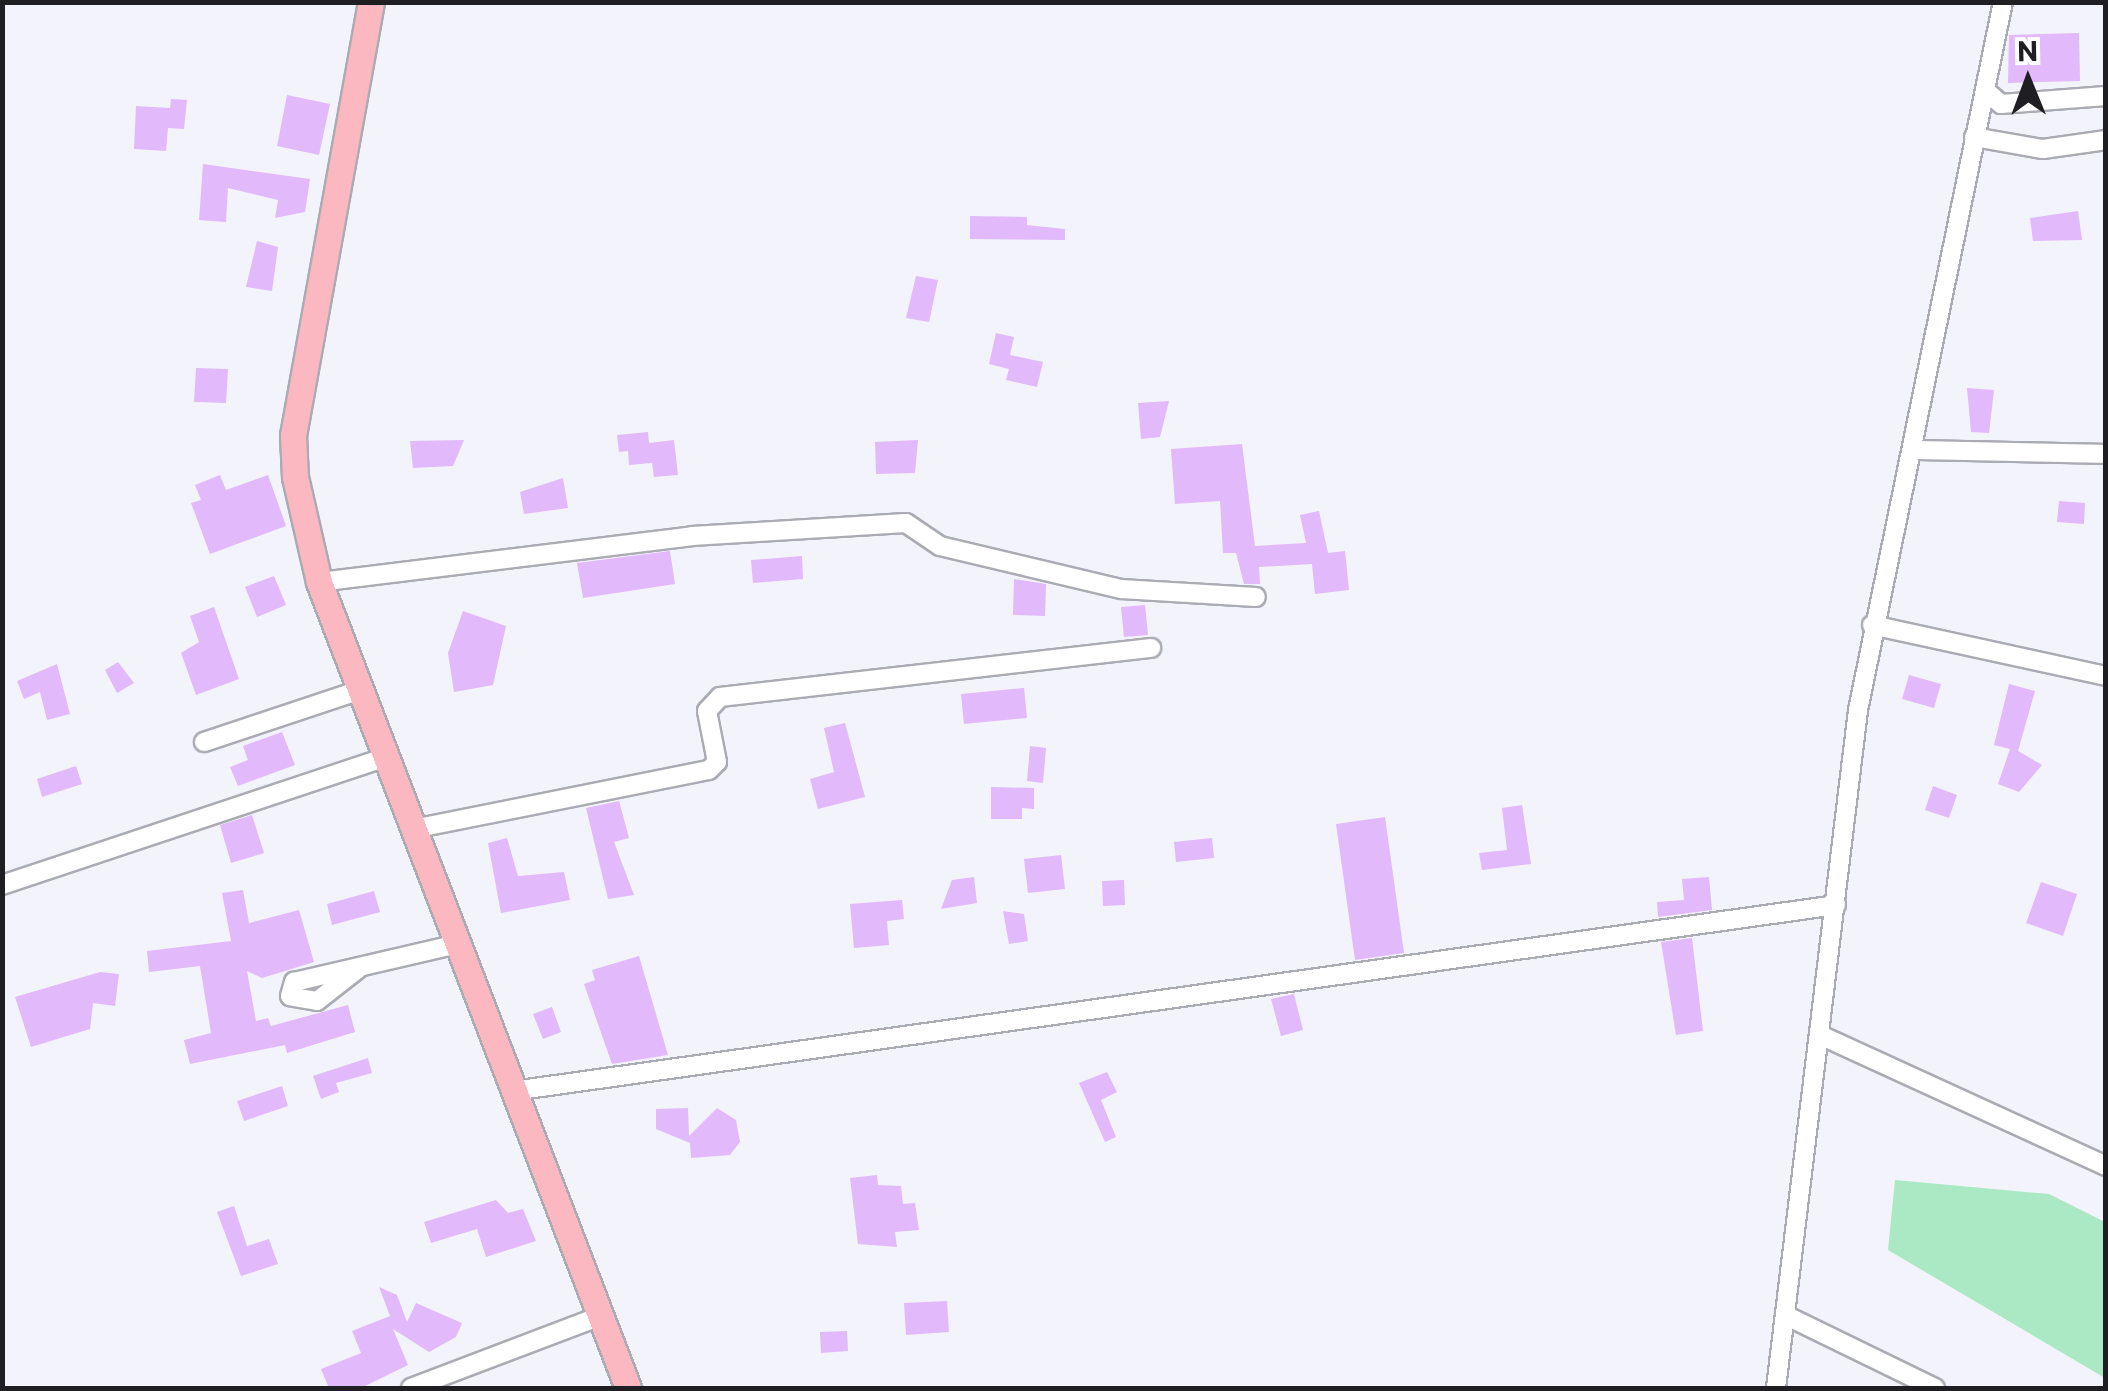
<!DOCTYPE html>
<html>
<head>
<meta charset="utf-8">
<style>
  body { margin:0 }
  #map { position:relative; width:2108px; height:1391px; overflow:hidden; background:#f3f3fc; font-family:Commissioner,sans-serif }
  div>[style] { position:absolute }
  .green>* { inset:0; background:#aae9c4 }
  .building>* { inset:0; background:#e2b9fa }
  .roads { filter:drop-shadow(2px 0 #ababb4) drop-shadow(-2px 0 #ababb4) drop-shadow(0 2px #ababb4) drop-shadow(0 -2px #ababb4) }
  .street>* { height:18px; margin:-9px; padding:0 9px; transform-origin:9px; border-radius:9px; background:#fff }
  .primary>* { height:25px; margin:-12.5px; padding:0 12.5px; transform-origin:12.5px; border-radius:12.5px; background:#fbb8c1 }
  span { translate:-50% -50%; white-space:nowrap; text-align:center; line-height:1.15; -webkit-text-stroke:9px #fff; paint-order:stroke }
  .frame { position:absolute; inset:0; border:5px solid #1f1f23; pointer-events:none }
  .north { position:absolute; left:1978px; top:30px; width:100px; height:100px; -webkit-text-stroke:8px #fff; paint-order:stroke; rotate:359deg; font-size:28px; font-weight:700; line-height:40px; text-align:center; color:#1f1f23 }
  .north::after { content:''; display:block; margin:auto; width:35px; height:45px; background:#1f1f23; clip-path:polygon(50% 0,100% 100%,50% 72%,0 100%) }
</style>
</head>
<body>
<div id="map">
  <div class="green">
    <div style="clip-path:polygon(1895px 1180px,2049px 1194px,2105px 1222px,2105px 1378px,1888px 1250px)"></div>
  </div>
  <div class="building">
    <div style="clip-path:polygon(2079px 33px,2080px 81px,2008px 83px,2009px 35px)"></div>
    <div style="clip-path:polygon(287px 95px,330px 104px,319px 155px,277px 146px)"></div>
    <div style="clip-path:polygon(171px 99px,187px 100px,184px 129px,168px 128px,166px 151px,134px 149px,136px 106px,170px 108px)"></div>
    <div style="clip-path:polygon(203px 164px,310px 179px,305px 212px,275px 218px,278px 200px,228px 188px,226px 222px,199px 220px)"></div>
    <div style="clip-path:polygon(2078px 211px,2082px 240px,2033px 241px,2030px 218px)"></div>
    <div style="clip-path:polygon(970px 216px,1027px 217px,1027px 225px,1065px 229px,1065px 240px,970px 239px)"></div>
    <div style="clip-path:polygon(257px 241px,278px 247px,272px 291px,246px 287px)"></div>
    <div style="clip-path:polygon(916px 276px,938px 280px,929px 322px,906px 318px)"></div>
    <div style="clip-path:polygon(996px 333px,1014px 337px,1010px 355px,1043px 362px,1037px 387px,1006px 380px,1009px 369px,989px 364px)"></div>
    <div style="clip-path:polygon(196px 368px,228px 369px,226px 403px,194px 402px)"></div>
    <div style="clip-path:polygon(1967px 388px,1994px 390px,1989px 433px,1971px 432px)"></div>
    <div style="clip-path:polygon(1169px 401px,1160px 437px,1141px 439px,1138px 403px)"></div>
    <div style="clip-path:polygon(648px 432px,649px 443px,674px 440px,678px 475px,654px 477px,652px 463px,629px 465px,628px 451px,619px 452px,617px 435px)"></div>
    <div style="clip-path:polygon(464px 440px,453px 466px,413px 468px,410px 441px)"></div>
    <div style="clip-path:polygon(918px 440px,915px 473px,876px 474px,875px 442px)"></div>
    <div style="clip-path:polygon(1242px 444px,1255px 546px,1306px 543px,1300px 515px,1319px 511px,1328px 553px,1345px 551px,1349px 590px,1315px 594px,1312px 564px,1259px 567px,1260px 584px,1244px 584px,1236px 553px,1223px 553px,1220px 501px,1175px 504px,1171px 449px)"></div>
    <div style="clip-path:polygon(220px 475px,226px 490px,268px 475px,286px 526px,210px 554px,191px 503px,201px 500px,195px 485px)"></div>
    <div style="clip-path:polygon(563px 478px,568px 508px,524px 514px,520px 492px)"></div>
    <div style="clip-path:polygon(2059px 501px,2085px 503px,2084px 524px,2057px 522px)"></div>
    <div style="clip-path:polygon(670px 551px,675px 584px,583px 598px,577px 563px)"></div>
    <div style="clip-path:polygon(802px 556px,803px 579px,753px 583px,751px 560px)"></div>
    <div style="clip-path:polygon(274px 576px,286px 605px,257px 617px,245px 587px)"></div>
    <div style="clip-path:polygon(1014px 579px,1046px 584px,1045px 616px,1013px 615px)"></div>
    <div style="clip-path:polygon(1145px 605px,1148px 635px,1124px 637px,1121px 607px)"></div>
    <div style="clip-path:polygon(214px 607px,239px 679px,196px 695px,181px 653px,199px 642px,190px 616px)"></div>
    <div style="clip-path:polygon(463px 611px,506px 626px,493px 685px,454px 692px,448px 653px)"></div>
    <div style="clip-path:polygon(118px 662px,134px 683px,117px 693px,105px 670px)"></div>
    <div style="clip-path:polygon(57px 664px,70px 714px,47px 720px,40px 692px,24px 699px,17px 681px)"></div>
    <div style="clip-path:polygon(1909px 675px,1941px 684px,1934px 708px,1902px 699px)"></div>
    <div style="clip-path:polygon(2009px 684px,2035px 691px,2018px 751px,2042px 765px,2019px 792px,1998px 784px,2010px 749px,1994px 745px)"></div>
    <div style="clip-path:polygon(1024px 688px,1027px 718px,964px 724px,961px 694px)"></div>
    <div style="clip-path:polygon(845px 723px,865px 797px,818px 809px,810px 779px,834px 772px,824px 728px)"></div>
    <div style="clip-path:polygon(282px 732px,295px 765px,238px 786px,230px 767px,248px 760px,243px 746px)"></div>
    <div style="clip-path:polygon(1030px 746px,1046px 748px,1043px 783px,1027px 781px)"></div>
    <div style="clip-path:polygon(76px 766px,82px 784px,42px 797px,37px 779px)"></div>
    <div style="clip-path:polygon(1933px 786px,1957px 795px,1949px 818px,1925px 810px)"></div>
    <div style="clip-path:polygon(991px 787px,1034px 788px,1034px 809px,1022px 808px,1022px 819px,991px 819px)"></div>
    <div style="clip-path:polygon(619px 801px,629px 838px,614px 842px,634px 895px,608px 899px,586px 808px)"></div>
    <div style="clip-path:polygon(1522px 805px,1531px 864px,1482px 870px,1479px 853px,1507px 850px,1502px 808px)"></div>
    <div style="clip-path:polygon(252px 815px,264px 853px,231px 863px,220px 825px)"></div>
    <div style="clip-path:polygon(1385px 817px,1404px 953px,1355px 960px,1336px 824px)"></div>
    <div style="clip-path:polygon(507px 838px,518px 876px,564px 872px,570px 900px,501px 913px,488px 843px)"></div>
    <div style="clip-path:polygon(1212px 838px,1214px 858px,1176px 862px,1174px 842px)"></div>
    <div style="clip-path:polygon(1061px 855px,1065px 889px,1028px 893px,1024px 859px)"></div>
    <div style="clip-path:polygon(974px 877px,977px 903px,941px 909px,952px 880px)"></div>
    <div style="clip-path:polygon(1709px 877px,1712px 910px,1658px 917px,1657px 902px,1684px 900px,1682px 879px)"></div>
    <div style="clip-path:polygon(1124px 880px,1125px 905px,1103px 906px,1102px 881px)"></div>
    <div style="clip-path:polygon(2041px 882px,2077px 894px,2063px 936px,2026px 923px)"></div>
    <div style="clip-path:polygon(243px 890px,249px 923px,299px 910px,314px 962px,262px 978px,247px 971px,256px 1021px,268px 1018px,271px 1026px,348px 1005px,355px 1032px,287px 1053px,285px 1045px,190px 1064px,184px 1040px,211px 1033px,200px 966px,149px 972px,147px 951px,231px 941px,222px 893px)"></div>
    <div style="clip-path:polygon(374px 891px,380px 912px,332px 925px,327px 904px)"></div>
    <div style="clip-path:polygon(902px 900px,904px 919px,887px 921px,889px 945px,854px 948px,850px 904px)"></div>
    <div style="clip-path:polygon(1003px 911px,1024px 914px,1028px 941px,1009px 944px)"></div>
    <div style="clip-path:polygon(1692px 938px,1703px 1031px,1676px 1035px,1661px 942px)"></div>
    <div style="clip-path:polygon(639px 956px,668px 1055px,612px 1064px,584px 984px,595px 980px,592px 970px)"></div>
    <div style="clip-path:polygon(100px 972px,119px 974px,115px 1006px,93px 1003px,90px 1029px,31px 1047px,15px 997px)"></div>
    <div style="clip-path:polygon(1294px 994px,1303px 1030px,1281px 1036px,1271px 999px)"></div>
    <div style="clip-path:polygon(552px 1007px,561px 1032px,543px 1039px,533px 1014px)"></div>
    <div style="clip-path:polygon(368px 1058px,372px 1073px,336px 1083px,339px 1092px,321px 1099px,313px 1076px)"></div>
    <div style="clip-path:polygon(1107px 1072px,1117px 1092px,1101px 1100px,1116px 1137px,1105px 1142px,1079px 1083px)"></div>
    <div style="clip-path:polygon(282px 1086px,288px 1106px,244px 1121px,237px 1101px)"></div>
    <div style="clip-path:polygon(688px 1108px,689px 1136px,717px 1108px,736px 1120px,740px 1142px,730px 1155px,691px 1158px,690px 1143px,656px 1129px,656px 1109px)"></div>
    <div style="clip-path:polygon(877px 1175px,878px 1185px,901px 1186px,903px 1204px,915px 1203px,919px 1230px,895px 1232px,897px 1247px,858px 1244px,850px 1178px)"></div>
    <div style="clip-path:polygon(496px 1200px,508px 1213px,523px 1209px,536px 1241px,486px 1257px,477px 1229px,431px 1243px,424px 1222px)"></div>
    <div style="clip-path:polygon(234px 1206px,247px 1246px,269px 1239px,278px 1264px,241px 1276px,217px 1212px)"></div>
    <div style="clip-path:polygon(379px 1287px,397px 1295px,407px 1322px,416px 1303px,462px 1323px,456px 1337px,429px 1352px,393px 1329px,408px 1365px,361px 1388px,329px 1388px,321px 1369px,361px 1353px,352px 1331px,390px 1316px)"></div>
    <div style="clip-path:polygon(947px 1301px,949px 1332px,906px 1335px,904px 1303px)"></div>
    <div style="clip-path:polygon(847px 1331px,848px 1351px,821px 1353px,820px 1332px)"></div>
  </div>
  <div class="roads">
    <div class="street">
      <div style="left:1986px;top:91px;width:20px;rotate:41deg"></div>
      <div style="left:2001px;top:104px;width:105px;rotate:-4.4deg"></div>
      <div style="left:1974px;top:137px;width:70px;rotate:9.9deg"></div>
      <div style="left:2043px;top:149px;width:64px;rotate:-8.1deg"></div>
      <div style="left:1915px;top:450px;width:191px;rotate:1.2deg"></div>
      <div style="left:319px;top:582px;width:376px;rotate:-7deg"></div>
      <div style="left:692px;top:536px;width:214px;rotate:-3.5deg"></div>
      <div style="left:906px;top:523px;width:41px;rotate:34.1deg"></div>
      <div style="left:940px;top:546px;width:186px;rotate:13.4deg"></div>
      <div style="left:1121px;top:589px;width:135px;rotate:3.4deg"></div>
      <div style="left:1872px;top:625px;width:239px;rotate:12.3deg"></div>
      <div style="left:204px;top:742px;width:164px;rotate:-18.4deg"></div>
      <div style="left:413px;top:829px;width:302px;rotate:-11.3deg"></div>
      <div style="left:709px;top:770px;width:11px;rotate:-45deg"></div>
      <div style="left:717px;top:762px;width:52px;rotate:-101.1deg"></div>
      <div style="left:707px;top:711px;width:19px;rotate:-47deg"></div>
      <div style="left:720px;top:697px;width:434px;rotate:-6.5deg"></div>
      <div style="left:2px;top:885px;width:405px;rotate:-18.4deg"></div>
      <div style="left:358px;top:969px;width:52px;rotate:142deg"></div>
      <div style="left:317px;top:1001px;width:27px;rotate:-170deg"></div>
      <div style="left:290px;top:996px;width:15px;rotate:-74deg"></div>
      <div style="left:294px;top:982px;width:167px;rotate:-13.1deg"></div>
      <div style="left:1820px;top:1035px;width:315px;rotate:24.6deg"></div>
      <div style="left:513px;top:1091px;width:1336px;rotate:-8deg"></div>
      <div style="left:1785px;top:1315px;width:167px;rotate:26deg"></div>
      <div style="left:411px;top:1388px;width:205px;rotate:-20.8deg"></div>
      <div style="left:1776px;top:1388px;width:683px;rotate:-83.1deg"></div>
      <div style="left:1858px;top:710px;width:723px;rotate:-78.43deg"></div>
    </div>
    <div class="primary">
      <div style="left:371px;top:2px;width:440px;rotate:100.2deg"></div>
      <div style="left:293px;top:435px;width:42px;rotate:87.3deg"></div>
      <div style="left:295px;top:477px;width:108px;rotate:77.1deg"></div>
      <div style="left:319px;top:582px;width:863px;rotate:69.02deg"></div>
    </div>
  </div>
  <div class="frame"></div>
  <div class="north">N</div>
</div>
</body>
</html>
